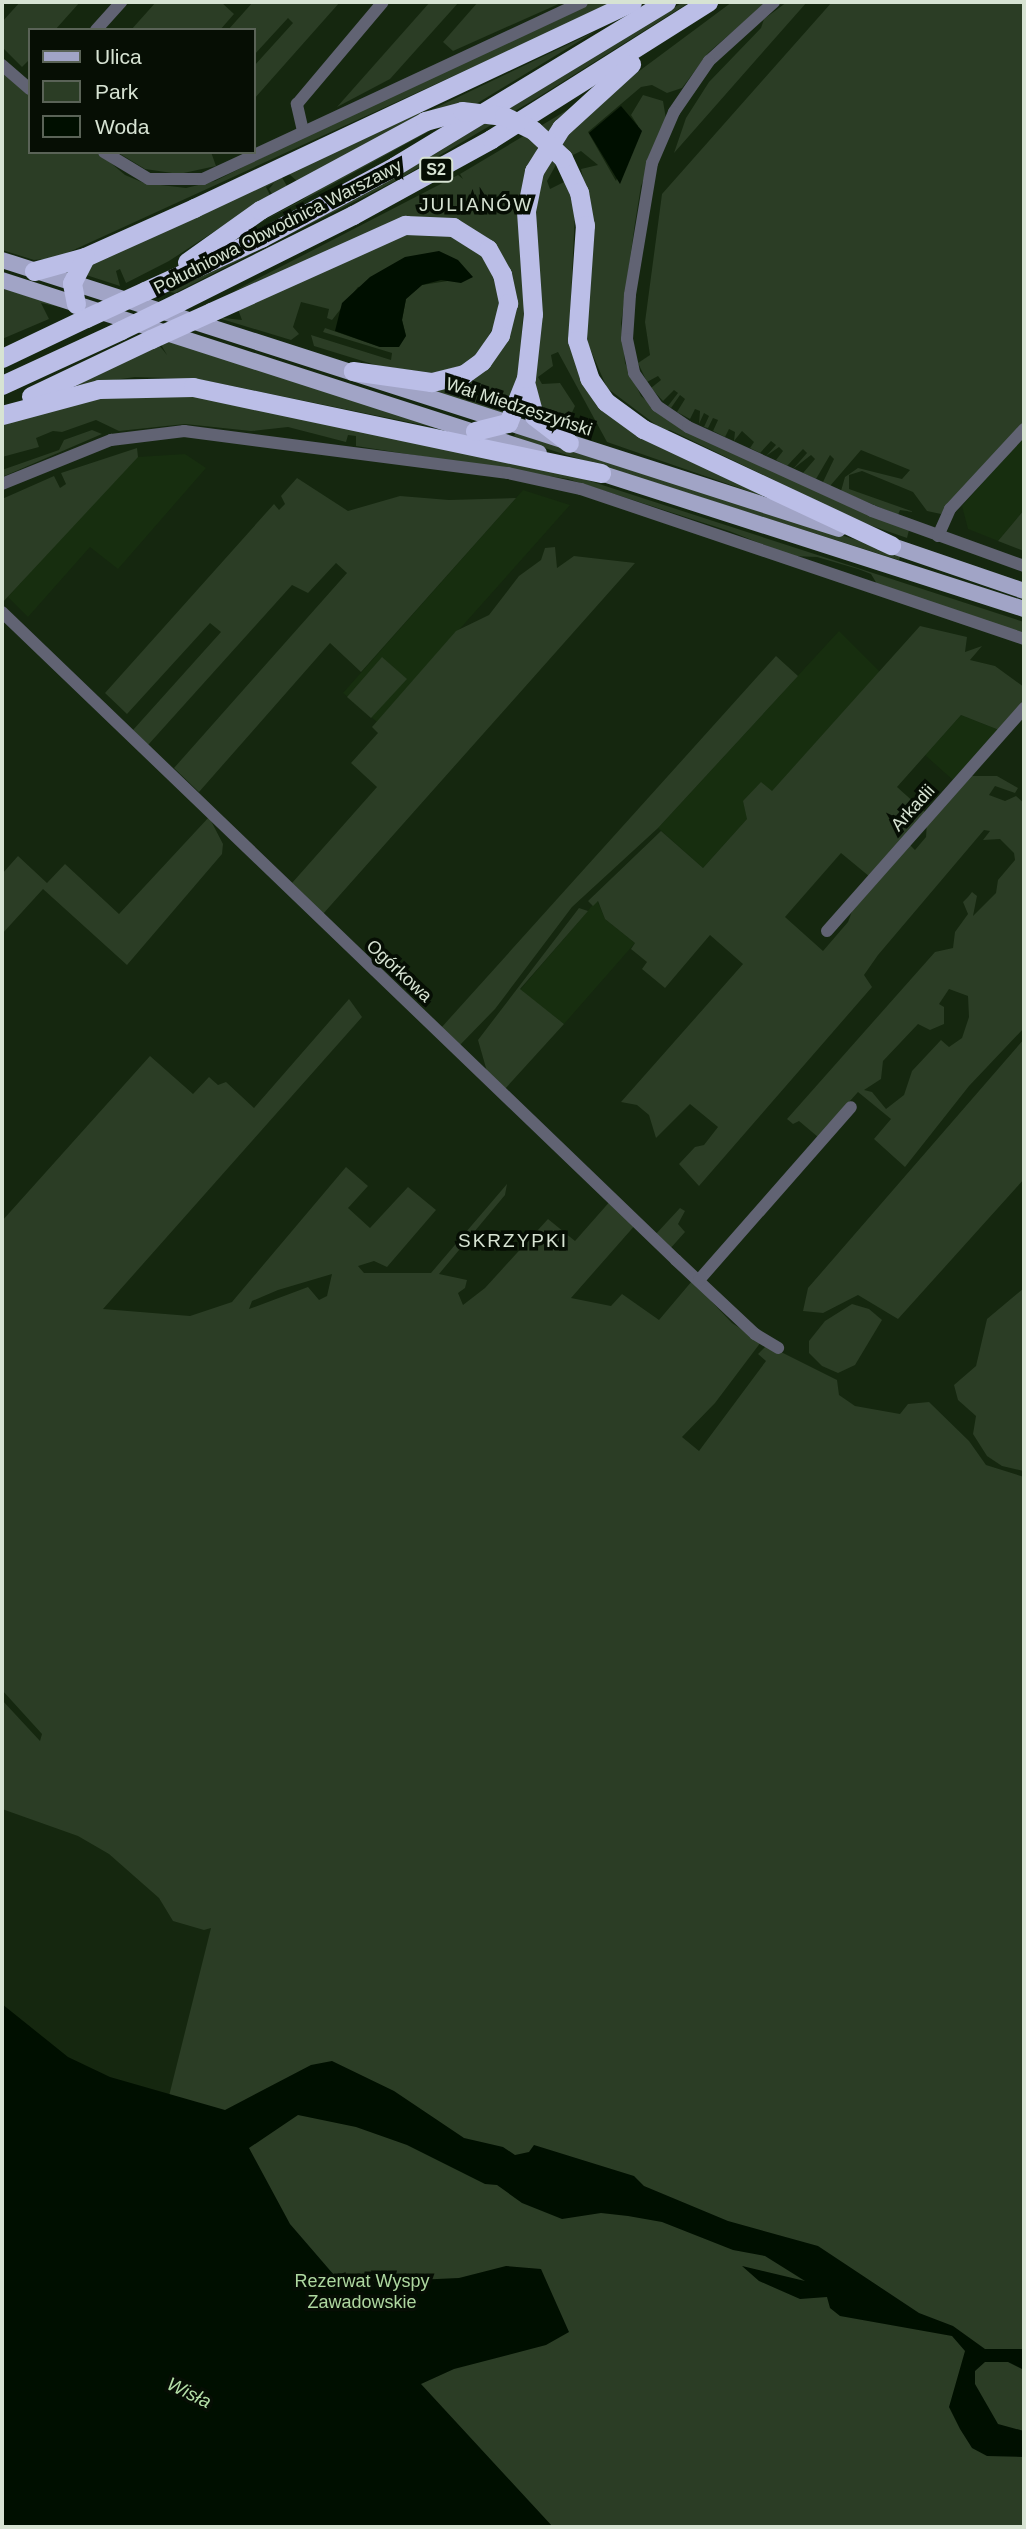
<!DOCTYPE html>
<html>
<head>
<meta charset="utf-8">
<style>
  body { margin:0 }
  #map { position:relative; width:1026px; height:2529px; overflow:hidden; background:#15270f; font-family:Helvetica,sans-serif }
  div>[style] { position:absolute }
  .built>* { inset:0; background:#172e0f }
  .green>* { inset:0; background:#2b3d25 }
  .water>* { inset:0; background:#000f00 }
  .minor>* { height:12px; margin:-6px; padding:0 6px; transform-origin:6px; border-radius:6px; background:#616373 }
  .major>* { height:16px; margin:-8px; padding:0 8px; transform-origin:8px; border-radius:8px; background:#a1a4c6 }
  .highway>* { height:19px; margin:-9.5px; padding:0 9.5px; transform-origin:9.5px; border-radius:9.5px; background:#bbbee7 }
  .highway-bridge>* { height:19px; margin:-9.5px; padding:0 9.5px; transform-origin:9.5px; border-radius:9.5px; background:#bbbee7 }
  span { translate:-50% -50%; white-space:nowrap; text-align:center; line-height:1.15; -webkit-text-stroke:7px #060e04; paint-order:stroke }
  .shield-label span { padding:2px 5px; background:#060e04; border:2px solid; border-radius:5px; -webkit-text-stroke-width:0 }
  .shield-label { font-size:16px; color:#d7e3d3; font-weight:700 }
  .street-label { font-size:18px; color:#d7e3d3 }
  .park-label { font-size:18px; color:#aed7a0 }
  .neighbourhood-label { font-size:19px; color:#d7e3d3; letter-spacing:2px }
  .water-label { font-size:19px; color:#b5dfa8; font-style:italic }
  .frame { position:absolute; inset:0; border:4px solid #d7e3d3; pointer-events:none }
  .legend { position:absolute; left:28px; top:28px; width:228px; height:126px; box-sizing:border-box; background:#060e04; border:2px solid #5a6357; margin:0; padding:9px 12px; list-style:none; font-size:21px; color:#d7e3d3 }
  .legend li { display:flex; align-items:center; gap:14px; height:35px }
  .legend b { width:35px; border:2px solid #5a6357 }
</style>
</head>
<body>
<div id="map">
  <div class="built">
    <div style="clip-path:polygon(1024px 436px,1024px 510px,998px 541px,968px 529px,962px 506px)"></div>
    <div style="clip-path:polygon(185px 454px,206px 468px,118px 569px,90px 547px,28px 617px,8px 597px,125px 466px,137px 457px)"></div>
    <div style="clip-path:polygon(523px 490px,570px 505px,377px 722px,343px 693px)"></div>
    <div style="clip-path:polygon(839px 631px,880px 672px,703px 868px,658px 828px)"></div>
    <div style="clip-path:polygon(961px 715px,999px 730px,954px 781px,925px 755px)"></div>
    <div style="clip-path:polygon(597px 900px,605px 919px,635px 943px,564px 1024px,520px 990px)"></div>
  </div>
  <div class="green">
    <div style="clip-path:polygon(20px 2px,80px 2px,55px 30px,30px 30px,30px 59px,22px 67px,2px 47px,2px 22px)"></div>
    <div style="clip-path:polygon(156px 2px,221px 2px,234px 14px,220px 30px,131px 30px)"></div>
    <div style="clip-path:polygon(253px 2px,340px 2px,254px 99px,254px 66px,293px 23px,288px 18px,254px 55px,254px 30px,228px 30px)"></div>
    <div style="clip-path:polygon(430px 2px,459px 2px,390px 79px,337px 107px)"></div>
    <div style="clip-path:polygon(478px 2px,563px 2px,453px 51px,443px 42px)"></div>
    <div style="clip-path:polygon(592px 2px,615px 2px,56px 258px,34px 260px,2px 250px,2px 72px,30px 95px,30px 152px,98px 152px,125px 175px,144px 183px,186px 188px,215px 181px,392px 93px)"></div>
    <div style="clip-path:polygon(683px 2px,690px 2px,537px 98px,401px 178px,175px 293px,170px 292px,425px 160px)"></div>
    <div style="clip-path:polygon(732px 2px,767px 2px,709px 52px,682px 88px,667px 93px,652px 85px,641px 87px,588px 132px,616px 181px,638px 126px,631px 115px,643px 95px,663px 101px,666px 119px,641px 186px,635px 223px,621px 323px,625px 363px,641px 396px,675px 425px,909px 530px,907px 538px,861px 522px,670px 430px,664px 431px,607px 388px,588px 344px,586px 321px,594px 227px,581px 169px,598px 165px,581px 151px,557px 163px,547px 181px,550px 189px,566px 181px,575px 213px,569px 337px,596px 405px,637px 436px,780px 502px,607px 442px,558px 352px,551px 355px,553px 366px,538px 377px,542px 384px,560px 383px,575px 406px,569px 419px,576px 426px,588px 422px,593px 432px,555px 425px,541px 414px,532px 384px,537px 182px,560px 141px,615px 89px)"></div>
    <div style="clip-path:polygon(787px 2px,807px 2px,674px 153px,686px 118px,709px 82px,761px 28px,764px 19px)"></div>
    <div style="clip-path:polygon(832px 2px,1024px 2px,1024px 422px,941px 514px,927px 511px,913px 492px,862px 471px,849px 475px,849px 489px,914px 512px,900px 510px,898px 515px,841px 491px,845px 477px,858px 468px,902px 479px,910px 470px,861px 450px,830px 486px,823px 482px,834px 459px,830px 455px,816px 479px,803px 473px,815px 459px,811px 455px,793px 469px,807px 453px,803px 449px,787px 466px,776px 460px,783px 451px,779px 447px,766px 456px,776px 445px,771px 441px,760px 453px,750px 448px,754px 442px,742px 431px,734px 441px,735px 432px,729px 429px,725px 437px,713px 431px,718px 420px,713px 418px,708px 428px,704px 427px,709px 416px,704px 413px,699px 424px,700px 411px,695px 409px,690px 419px,677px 412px,685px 399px,680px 395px,671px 408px,668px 406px,678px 393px,674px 390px,663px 401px,651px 388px,661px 380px,658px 376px,647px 382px,638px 363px,650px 355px,645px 322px,662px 194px)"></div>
    <div style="clip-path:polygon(596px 31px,448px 121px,302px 201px,240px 233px,302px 200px,431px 110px)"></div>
    <div style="clip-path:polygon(574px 106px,537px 148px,518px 377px,503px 413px,421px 388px,435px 388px,511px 329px,487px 239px,459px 221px,416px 217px,232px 292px,458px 175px,463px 179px,460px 174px)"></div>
    <div style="clip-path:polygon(420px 111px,422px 114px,297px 181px,289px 174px,281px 176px,287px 186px,272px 194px,269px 189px,274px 183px,266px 187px,270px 195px,169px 261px,126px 283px,120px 269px,116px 271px,120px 286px,83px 274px,88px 266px)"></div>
    <div style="clip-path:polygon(117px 152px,211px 152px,216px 166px,179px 174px,145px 169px)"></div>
    <div style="clip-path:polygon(448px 233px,472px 246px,489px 265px,499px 297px,497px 321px,479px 352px,460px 366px,434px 373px,379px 366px,314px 346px,311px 335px,391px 360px,392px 353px,323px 332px,325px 328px,380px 347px,406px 336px,402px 320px,406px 299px,422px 285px,473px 277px,358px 287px,332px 320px,327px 318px,329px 309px,301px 302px,293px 327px,299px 334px,291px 340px,215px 317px,242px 320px,237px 307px,404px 234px)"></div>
    <div style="clip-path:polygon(2px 288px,69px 309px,41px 303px,49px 319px,2px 339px)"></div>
    <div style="clip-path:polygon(165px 340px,452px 431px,198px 379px,135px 377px,65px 387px,159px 345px,167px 355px,160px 343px)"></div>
    <div style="clip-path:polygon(117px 395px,190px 395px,550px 468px,1024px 622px,1024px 634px,877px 584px,871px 574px,858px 569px,817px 557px,793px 556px,729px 531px,568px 479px,356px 446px,356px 436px,348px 435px,346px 442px,288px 427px,251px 431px,185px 424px,119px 431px,96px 420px,62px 432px,53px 431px,36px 438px,39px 447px,2px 457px,2px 426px,42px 410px)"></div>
    <div style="clip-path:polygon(92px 430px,102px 434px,2px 477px,2px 470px,59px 450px,64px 440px)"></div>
    <div style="clip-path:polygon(516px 432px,901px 554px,899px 560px,532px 444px,514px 436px)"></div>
    <div style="clip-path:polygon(137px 448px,138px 457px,2px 603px,2px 499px,54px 476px,60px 488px,66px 484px,61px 473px)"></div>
    <div style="clip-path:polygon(297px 478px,348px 511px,400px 496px,449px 500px,516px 498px,361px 672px,330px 643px,199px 792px,174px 768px,347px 573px,336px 563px,308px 593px,292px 585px,148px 745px,133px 730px,221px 632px,210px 623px,127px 714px,105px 693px,274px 504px,279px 510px,285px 504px,281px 496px)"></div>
    <div style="clip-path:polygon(1024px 510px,1024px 551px,998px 541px)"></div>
    <div style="clip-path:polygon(555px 547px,557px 568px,574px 556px,635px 563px,323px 914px,292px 883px,377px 787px,351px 763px,378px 733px,372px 727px,456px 631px,489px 615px,519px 576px,541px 560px,545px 548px)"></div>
    <div style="clip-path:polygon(evenodd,920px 626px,967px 637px,965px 652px,982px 646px,970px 660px,995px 666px,1024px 687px,1024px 700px,999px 730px,961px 715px,897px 787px,926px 813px,870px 877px,841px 853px,785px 917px,823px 951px,848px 922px,854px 906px,910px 845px,915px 850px,926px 837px,927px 822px,969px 776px,997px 776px,1018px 788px,1015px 793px,995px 786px,989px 795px,1005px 801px,1016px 796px,1024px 803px,1024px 1028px,969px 1086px,905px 1167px,874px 1139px,891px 1119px,858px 1092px,818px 1137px,799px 1121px,793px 1124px,787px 1119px,935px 952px,953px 948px,955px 932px,968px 914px,963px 902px,968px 897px,972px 892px,977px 896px,973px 916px,996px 893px,998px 880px,1015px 860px,1014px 853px,1000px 839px,983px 840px,990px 831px,984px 830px,878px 955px,864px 975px,872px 987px,699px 1186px,679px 1164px,695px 1147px,704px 1145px,718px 1127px,690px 1104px,656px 1138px,649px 1115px,637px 1105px,621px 1102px,743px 964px,710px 935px,665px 988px,642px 969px,647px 962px,631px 949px,635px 943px,605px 919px,598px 901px,593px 906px,588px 901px,661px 831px,703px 868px,747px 819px,743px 801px,761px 782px,772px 791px,920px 626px,949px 989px,968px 996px,969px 1017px,962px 1038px,949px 1047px,941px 1040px,912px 1071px,904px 1095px,886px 1109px,872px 1092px,864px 1090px,881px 1079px,883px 1061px,918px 1024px,930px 1030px,944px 1024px,944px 1007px,939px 1004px,949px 989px)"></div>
    <div style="clip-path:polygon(776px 656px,798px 676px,658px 828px,572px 907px,495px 1009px,460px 1045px,441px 1028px)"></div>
    <div style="clip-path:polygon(382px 657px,407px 679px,371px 718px,347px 697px)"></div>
    <div style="clip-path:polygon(209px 817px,223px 844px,222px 854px,127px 965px,43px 889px,2px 934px,2px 874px,18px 856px,47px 883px,65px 864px,119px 914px)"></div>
    <div style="clip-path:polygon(579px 908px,588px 911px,520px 989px,564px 1024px,504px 1090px,488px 1075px,478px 1040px)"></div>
    <div style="clip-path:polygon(evenodd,349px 999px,362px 1017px,103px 1309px,190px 1316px,232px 1302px,346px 1167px,368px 1186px,348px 1208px,370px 1228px,408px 1187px,436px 1210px,387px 1267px,374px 1261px,358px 1266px,364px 1273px,431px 1273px,507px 1184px,505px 1195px,439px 1274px,467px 1280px,465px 1288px,458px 1293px,463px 1305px,485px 1288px,548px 1219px,575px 1241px,612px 1199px,637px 1223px,571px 1298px,611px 1306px,622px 1294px,659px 1320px,692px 1281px,732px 1323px,761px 1342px,715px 1403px,682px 1437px,699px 1451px,766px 1361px,758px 1354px,767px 1345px,837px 1380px,839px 1395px,855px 1406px,900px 1414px,908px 1404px,929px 1402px,969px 1441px,986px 1465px,1024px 1477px,1024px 2527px,2px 2527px,79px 2456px,211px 1928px,204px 1930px,173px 1921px,159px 1898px,109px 1854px,78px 1836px,2px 1809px,2px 1700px,40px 1741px,42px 1734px,2px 1690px,2px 1221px,150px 1056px,193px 1094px,209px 1077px,218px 1085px,226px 1082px,254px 1108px,349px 999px,332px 1274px,327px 1296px,319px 1300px,308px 1287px,249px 1309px,252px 1301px,278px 1290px,332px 1274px)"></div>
    <div style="clip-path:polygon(1024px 1039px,1024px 1179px,898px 1319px,858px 1295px,823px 1313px,803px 1311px,808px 1288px)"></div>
    <div style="clip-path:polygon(680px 1208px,685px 1211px,678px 1224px,685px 1232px,669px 1250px,655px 1235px)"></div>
    <div style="clip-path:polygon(1024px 1288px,1024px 1471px,1002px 1466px,987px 1456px,973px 1434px,976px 1416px,958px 1400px,954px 1385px,976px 1366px,987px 1319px)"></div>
    <div style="clip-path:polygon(852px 1304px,869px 1309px,882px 1320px,855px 1365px,838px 1373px,822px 1366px,809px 1353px,809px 1341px,825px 1321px)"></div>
  </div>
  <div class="water">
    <div style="clip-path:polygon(621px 106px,642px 131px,620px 184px,589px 133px)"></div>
    <div style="clip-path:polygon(439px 251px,458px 260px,473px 277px,461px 283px,441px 280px,422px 285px,406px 299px,402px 320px,406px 336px,399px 347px,380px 347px,335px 331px,342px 303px,370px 277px,405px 257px)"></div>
    <div style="clip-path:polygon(2px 2004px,68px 2057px,110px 2077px,225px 2110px,311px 2065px,332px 2061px,394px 2091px,464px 2138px,503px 2147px,515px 2155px,529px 2152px,534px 2145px,634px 2176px,644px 2186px,728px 2221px,818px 2246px,919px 2313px,953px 2326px,985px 2349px,1024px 2349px,1024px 2370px,1008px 2362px,985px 2362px,975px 2371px,975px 2384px,998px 2424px,1024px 2431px,1024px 2457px,987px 2456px,972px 2448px,960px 2429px,949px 2407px,965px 2351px,952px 2336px,840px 2316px,830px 2308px,827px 2297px,800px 2299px,759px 2281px,742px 2266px,805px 2281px,765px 2256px,733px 2250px,662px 2222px,628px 2216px,601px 2213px,562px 2219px,522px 2203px,497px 2185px,485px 2184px,407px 2145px,356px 2127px,298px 2115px,249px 2148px,290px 2224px,334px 2275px,371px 2282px,459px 2278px,506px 2266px,541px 2269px,569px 2332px,546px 2345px,454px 2369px,421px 2384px,553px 2527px,2px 2527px)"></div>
  </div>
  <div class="minor">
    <div style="left:774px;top:2px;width:88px;rotate:137.8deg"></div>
    <div style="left:709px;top:61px;width:62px;rotate:124.5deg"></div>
    <div style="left:674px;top:112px;width:56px;rotate:113.3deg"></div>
    <div style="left:652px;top:163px;width:134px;rotate:99.5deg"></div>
    <div style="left:630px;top:295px;width:44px;rotate:93.9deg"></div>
    <div style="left:627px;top:339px;width:35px;rotate:78deg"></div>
    <div style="left:634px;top:373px;width:40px;rotate:55.1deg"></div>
    <div style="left:657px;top:406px;width:37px;rotate:34deg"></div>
    <div style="left:688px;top:427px;width:202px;rotate:24.5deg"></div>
    <div style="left:872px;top:511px;width:162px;rotate:19.9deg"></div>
    <div style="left:96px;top:30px;width:38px;rotate:-48deg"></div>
    <div style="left:2px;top:65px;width:37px;rotate:41deg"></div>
    <div style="left:303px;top:131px;width:28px;rotate:-103deg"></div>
    <div style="left:297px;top:104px;width:133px;rotate:-49.9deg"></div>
    <div style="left:104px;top:152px;width:52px;rotate:31deg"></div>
    <div style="left:149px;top:179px;width:54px"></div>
    <div style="left:203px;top:179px;width:418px;rotate:-25deg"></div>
    <div style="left:2px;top:484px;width:118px;rotate:-22deg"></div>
    <div style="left:111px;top:440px;width:74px;rotate:-7deg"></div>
    <div style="left:184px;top:431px;width:327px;rotate:7.4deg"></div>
    <div style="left:508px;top:473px;width:75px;rotate:12.4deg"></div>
    <div style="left:581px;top:489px;width:468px;rotate:18.7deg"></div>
    <div style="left:938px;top:536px;width:30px;rotate:-66deg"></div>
    <div style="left:950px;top:509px;width:109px;rotate:-47.2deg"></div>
    <div style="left:2px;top:612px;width:935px;rotate:43.87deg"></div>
    <div style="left:676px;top:1260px;width:108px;rotate:43.1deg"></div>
    <div style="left:755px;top:1334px;width:27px;rotate:31deg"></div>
    <div style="left:827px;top:931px;width:298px;rotate:-48.5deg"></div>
    <div style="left:699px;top:1280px;width:230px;rotate:-48.7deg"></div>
  </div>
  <div class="major">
    <div style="left:2px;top:260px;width:879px;rotate:17.82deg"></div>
    <div style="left:2px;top:280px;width:564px;rotate:17.86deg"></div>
    <div style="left:591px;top:470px;width:455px;rotate:17.8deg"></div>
    <div style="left:881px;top:542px;width:151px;rotate:18.9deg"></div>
  </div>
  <div class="highway">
    <div style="left:563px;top:158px;width:38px;rotate:65deg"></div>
    <div style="left:579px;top:192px;width:34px;rotate:80deg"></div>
    <div style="left:585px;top:225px;width:115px;rotate:94deg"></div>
    <div style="left:577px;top:340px;width:40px;rotate:72deg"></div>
    <div style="left:589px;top:378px;width:29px;rotate:55deg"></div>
    <div style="left:606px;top:402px;width:46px;rotate:36.1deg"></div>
    <div style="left:643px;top:429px;width:274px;rotate:25.1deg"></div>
    <div style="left:187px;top:262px;width:90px;rotate:-35.5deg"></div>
    <div style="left:260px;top:210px;width:187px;rotate:-28.3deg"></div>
    <div style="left:34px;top:271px;width:53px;rotate:-15.4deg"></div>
    <div style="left:85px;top:257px;width:120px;rotate:-24.2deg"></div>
    <div style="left:194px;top:208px;width:484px;rotate:-25.2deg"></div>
    <div style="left:145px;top:291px;width:128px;rotate:-24.6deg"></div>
    <div style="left:261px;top:238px;width:152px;rotate:-28.2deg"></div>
    <div style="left:395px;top:166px;width:317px;rotate:-31.2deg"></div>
    <div style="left:179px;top:302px;width:195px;rotate:-26.6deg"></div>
    <div style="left:353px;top:215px;width:158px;rotate:-28.8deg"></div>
    <div style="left:491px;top:139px;width:257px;rotate:-32.3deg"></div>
    <div style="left:76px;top:304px;width:21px;rotate:-101deg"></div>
    <div style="left:72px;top:283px;width:29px;rotate:-63deg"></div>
    <div style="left:211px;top:312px;width:213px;rotate:-24.2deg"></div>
    <div style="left:405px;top:225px;width:48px;rotate:2.4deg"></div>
    <div style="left:453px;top:227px;width:41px;rotate:32.2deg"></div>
    <div style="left:488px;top:249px;width:29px;rotate:61deg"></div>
    <div style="left:502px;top:274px;width:30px;rotate:78deg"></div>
    <div style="left:508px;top:303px;width:33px;rotate:104deg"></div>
    <div style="left:500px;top:335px;width:32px;rotate:125deg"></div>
    <div style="left:482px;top:361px;width:22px;rotate:144deg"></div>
    <div style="left:464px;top:374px;width:34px;rotate:166deg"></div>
    <div style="left:431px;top:382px;width:79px;rotate:-172deg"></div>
    <div style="left:2px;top:358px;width:93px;rotate:-25.5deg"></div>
    <div style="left:525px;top:382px;width:35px;rotate:75deg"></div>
    <div style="left:534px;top:416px;width:44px;rotate:37.6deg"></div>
    <div style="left:2px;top:385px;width:131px;rotate:-24.8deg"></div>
    <div style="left:31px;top:396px;width:133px;rotate:-25.4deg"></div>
    <div style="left:2px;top:415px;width:100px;rotate:-15deg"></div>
    <div style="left:99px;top:389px;width:94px;rotate:-1.2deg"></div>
    <div style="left:193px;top:387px;width:417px;rotate:11.9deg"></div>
    <div style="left:475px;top:431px;width:34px;rotate:-14deg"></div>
    <div style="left:508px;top:423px;width:48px;rotate:-68.2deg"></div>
    <div style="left:526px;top:378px;width:64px;rotate:-83.8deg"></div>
    <div style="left:533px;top:314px;width:103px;rotate:-93.9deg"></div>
    <div style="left:526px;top:211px;width:41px;rotate:-78.7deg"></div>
    <div style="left:534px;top:171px;width:51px;rotate:-57.9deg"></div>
    <div style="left:561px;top:128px;width:95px;rotate:-42.4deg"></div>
  </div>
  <div class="highway-bridge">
    <div style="left:425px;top:121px;width:38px;rotate:-15deg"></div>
    <div style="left:462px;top:111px;width:42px;rotate:6.8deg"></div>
    <div style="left:504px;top:116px;width:32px;rotate:26deg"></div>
    <div style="left:533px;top:130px;width:41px;rotate:43deg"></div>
    <div style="left:86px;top:318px;width:65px;rotate:-24.6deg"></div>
    <div style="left:121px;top:330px;width:64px;rotate:-25.8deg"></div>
    <div style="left:151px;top:339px;width:66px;rotate:-24.2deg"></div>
  </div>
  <div class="shield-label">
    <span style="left:436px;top:170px">S2</span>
  </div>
  <div class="street-label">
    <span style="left:278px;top:227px;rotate:-27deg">Południowa Obwodnica Warszawy</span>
    <span style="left:519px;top:407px;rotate:18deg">Wał Miedzeszyński</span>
    <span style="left:913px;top:808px;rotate:-48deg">Arkadii</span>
    <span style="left:399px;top:971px;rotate:43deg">Ogórkowa</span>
  </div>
  <div class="park-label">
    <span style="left:362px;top:2292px">Rezerwat Wyspy<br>Zawadowskie</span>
  </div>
  <div class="neighbourhood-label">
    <span style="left:476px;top:205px">JULIANÓW</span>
    <span style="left:513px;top:1241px">SKRZYPKI</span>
  </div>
  <div class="water-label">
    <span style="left:189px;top:2393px;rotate:26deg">Wisła</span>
  </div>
  <div class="frame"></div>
  <ul class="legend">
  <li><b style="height:9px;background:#a1a4c6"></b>Ulica</li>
  <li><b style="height:19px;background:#2b3d25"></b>Park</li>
  <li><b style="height:19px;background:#000f00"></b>Woda</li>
  </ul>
</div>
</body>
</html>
